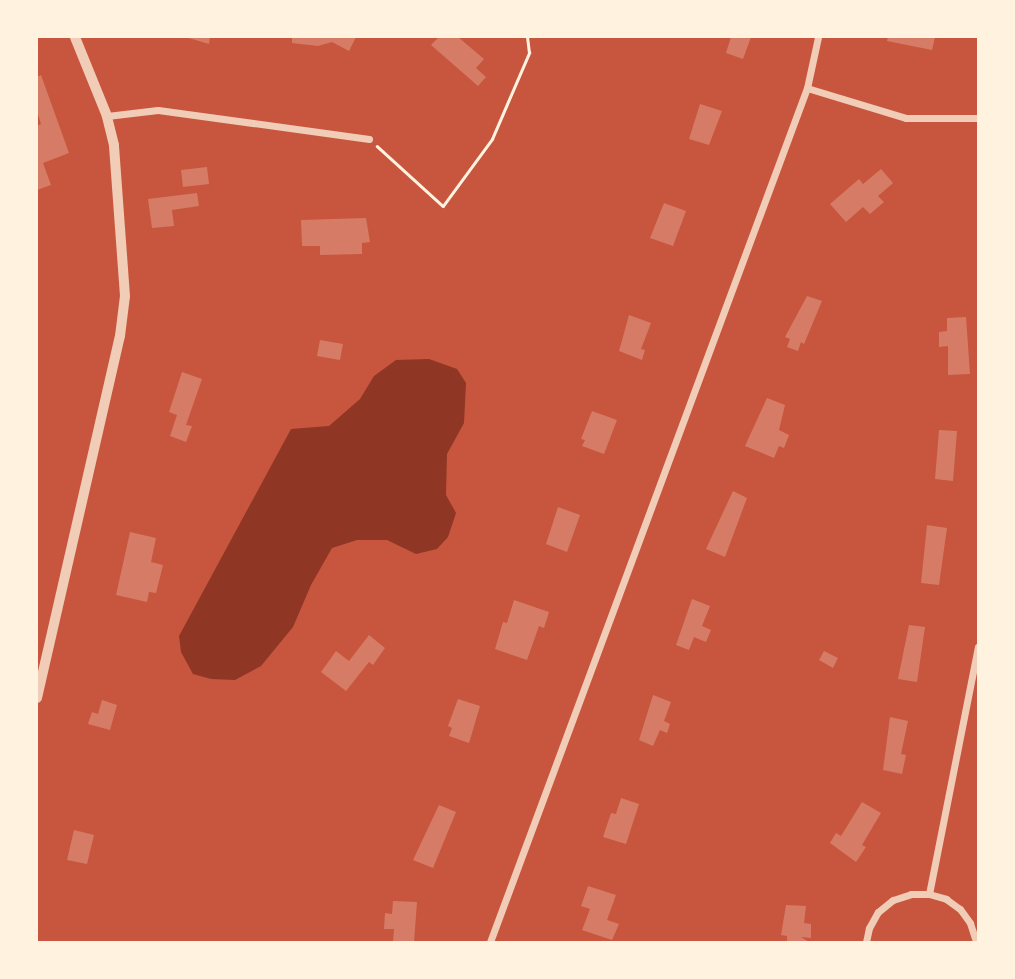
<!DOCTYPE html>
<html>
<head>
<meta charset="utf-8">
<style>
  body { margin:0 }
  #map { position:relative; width:1015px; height:979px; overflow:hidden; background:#c8553d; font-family:Jost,sans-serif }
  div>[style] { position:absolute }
  .water>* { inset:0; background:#8f3625 }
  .building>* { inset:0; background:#d67c66 }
  .path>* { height:2.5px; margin:-1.25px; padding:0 1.25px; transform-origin:1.25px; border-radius:1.25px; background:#fff3e0 }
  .minor>* { height:7px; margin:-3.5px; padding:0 3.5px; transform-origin:3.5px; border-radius:3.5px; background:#f1ccb7 }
  .tertiary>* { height:10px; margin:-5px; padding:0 5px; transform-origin:5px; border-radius:5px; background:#f1ccb7 }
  span { translate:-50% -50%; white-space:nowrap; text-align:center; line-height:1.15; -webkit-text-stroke:5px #fff3e0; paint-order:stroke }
  .frame { position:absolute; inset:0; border:38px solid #fff3e0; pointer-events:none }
</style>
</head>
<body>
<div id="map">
  <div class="water">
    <div style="clip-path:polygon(429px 359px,457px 369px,466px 383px,464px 423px,447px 454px,446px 495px,456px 513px,448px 537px,437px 549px,416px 554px,387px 540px,357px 540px,332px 548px,311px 585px,293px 627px,261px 666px,235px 680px,211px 679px,193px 674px,181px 652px,179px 636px,291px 429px,329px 426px,360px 399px,374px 376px,396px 360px)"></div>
  </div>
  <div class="building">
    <div style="clip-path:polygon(185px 37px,210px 37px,209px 44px)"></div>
    <div style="clip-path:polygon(292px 37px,356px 37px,349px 51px,332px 42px,318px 46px,292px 43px)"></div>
    <div style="clip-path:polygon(439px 37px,458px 37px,484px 59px,476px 68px,486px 77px,478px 86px,431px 45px)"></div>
    <div style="clip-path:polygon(731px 37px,751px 37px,743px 59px,726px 53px)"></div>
    <div style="clip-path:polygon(888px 37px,935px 37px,932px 50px,887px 41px)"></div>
    <div style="clip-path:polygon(41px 75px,69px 153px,43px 163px,51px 185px,37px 190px,37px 126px,41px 124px,37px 111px,37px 77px)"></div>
    <div style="clip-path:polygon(700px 104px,722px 111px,709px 145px,689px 139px)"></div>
    <div style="clip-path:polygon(207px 167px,209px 184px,183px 187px,181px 170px)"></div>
    <div style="clip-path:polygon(881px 169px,893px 183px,878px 196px,884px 202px,870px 214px,863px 207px,846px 222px,830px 204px,859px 179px,863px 184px)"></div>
    <div style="clip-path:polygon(197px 193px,199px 206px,172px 210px,174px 226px,152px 228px,148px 199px)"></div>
    <div style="clip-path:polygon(664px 203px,686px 211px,673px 246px,650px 238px)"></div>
    <div style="clip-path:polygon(366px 218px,370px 242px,362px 243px,362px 254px,320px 255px,320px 246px,302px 246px,301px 220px)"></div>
    <div style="clip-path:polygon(807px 296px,822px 301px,804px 344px,801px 342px,798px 351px,787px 347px,790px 339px,785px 337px)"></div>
    <div style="clip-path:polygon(629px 315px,651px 323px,641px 349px,645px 350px,642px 360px,619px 351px)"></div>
    <div style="clip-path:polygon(966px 317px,970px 374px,948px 375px,948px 346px,939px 347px,939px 332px,947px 331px,947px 318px)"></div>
    <div style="clip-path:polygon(320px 340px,343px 344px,340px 360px,317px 356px)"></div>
    <div style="clip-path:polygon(182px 372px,202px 379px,186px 425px,192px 426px,186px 442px,170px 436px,177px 415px,169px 412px)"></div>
    <div style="clip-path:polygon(767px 398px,785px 405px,779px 430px,789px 435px,784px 448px,779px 446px,774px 458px,745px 446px)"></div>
    <div style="clip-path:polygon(592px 411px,617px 420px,604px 454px,582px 446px,585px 440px,581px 439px)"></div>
    <div style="clip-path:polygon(939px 430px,957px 431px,953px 481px,935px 479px)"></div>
    <div style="clip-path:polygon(733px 491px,747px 498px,725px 557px,706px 549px)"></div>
    <div style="clip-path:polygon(558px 507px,580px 515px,567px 552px,546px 544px)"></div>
    <div style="clip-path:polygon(927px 525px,947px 528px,939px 585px,921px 583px)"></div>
    <div style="clip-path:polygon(130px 532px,156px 538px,151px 562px,163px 565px,156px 593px,149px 592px,147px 602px,116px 595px)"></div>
    <div style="clip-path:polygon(692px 599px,710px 606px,702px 626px,711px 630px,706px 642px,694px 637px,689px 650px,676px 645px)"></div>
    <div style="clip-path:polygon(514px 600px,549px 612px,544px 628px,539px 626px,527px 660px,495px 649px,503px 622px,507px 623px)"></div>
    <div style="clip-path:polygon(909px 625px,925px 627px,917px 682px,898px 679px)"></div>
    <div style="clip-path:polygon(369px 635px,385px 648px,373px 665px,369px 662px,346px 691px,321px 672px,336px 651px,349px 661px)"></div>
    <div style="clip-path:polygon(824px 651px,838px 658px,833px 668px,819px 660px)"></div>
    <div style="clip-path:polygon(653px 695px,671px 702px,664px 721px,670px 724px,667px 733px,660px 730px,653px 746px,639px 740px)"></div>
    <div style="clip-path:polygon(458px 699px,480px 706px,469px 743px,449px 736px,452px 728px,448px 726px)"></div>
    <div style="clip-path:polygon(102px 700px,117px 705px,110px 730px,88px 724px,92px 712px,98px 714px)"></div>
    <div style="clip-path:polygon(890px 717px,908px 721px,901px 754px,906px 755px,902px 774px,883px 770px)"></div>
    <div style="clip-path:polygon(621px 798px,639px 804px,626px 844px,603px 837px,611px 813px,616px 814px)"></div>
    <div style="clip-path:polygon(862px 802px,881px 813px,862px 845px,866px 847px,856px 862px,830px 843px,836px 833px,841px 836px)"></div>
    <div style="clip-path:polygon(439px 805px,456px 812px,433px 868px,413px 860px)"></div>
    <div style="clip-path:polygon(74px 830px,94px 835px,87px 864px,67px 860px)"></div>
    <div style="clip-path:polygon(588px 886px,616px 895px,607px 920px,619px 924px,612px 940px,582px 930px,590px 909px,581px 906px)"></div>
    <div style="clip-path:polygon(393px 901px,417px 902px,414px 942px,393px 942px,394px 929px,384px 929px,385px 913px,392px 914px)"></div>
    <div style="clip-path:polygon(786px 905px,806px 906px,804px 923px,811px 924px,811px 938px,801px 937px,809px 942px,787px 942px,787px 936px,781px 935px)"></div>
  </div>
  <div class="path">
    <div style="left:377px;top:146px;width:89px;rotate:42.3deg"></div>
    <div style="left:443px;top:206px;width:83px;rotate:-53.8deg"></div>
    <div style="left:492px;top:139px;width:94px;rotate:-66.7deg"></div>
    <div style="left:529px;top:53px;width:16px;rotate:-97deg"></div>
  </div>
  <div class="minor">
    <div style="left:807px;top:88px;width:103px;rotate:16.9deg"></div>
    <div style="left:906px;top:118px;width:72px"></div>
    <div style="left:107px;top:116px;width:51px;rotate:-6.7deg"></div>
    <div style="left:158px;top:110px;width:213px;rotate:7.8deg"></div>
    <div style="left:929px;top:894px;width:252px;rotate:-78.8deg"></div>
    <div style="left:490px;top:942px;width:911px;rotate:-69.64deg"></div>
    <div style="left:807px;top:88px;width:52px;rotate:-77.8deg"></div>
    <div style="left:866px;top:942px;width:14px;rotate:-78deg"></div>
    <div style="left:869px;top:928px;width:18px;rotate:-61deg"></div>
    <div style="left:878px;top:912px;width:19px;rotate:-39deg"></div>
    <div style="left:893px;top:900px;width:19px;rotate:-18deg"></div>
    <div style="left:911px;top:894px;width:18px"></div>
    <div style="left:929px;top:894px;width:18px;rotate:16deg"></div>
    <div style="left:946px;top:899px;width:17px;rotate:36deg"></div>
    <div style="left:960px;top:909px;width:17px;rotate:54deg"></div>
    <div style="left:970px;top:923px;width:20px;rotate:72deg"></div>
  </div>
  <div class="tertiary">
    <div style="left:37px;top:698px;width:371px;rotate:-77.1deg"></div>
    <div style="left:120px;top:336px;width:40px;rotate:-82.9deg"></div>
    <div style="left:125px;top:296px;width:151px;rotate:-94.2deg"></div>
    <div style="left:114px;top:145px;width:30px;rotate:-104deg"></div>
    <div style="left:107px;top:116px;width:85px;rotate:-112.1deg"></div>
  </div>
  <div class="frame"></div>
</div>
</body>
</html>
